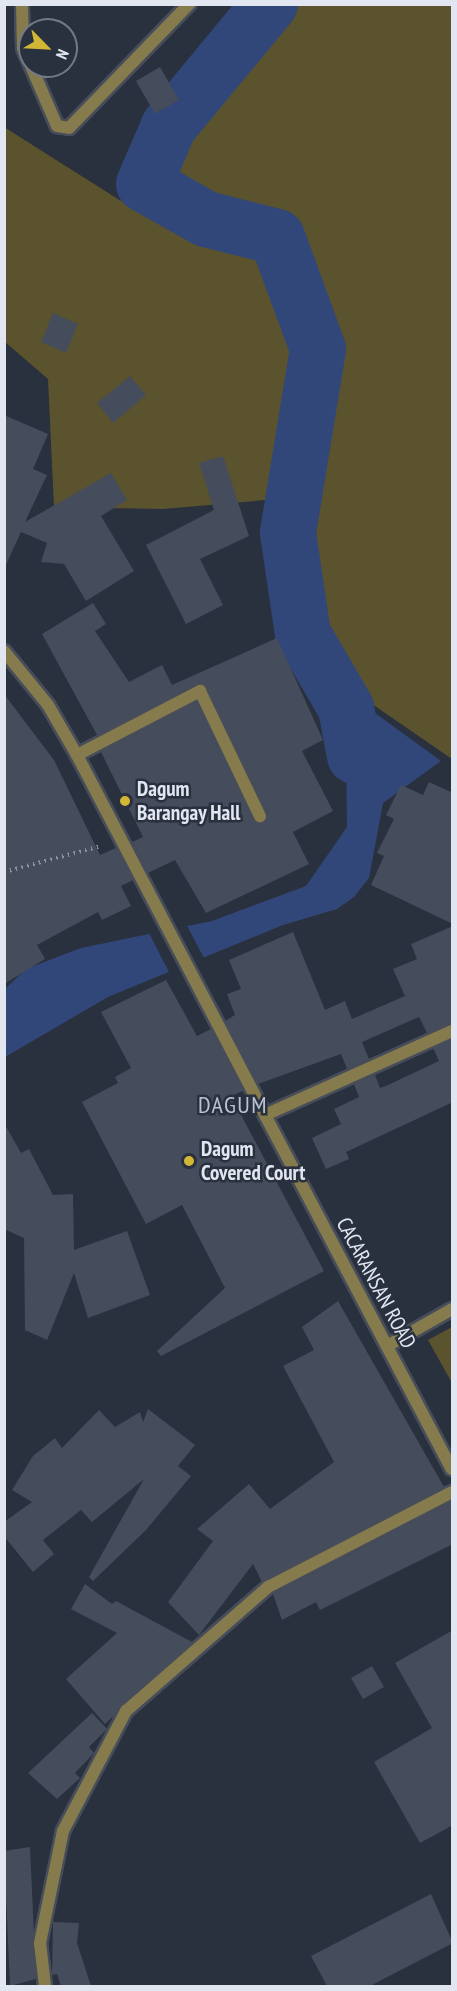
<!DOCTYPE html>
<html>
<head>
<meta charset="utf-8">
<style>
  body { margin:0 }
  #map { position:relative; width:457px; height:1991px; overflow:hidden; background:#29303e; font-family:"PT Sans Narrow",sans-serif }
  div>[style] { position:absolute }
  .green>* { inset:0; background:#5b532d }
  .water>* { inset:0; background:#324779 }
  .pier>* { inset:0; background:#29303e }
  .river>* { height:56px; margin:-28px; padding:0 28px; transform-origin:28px; border-radius:28px; background:#324779 }
  .building>* { inset:0; background:#454c5c }
  .path>* { height:4px; margin-top:-2px; transform-origin:0; background:repeating-linear-gradient(90deg,#8d939f 0 1.5px,transparent 0 6px) }
  .roads { filter:drop-shadow(2px 0 #474d5a) drop-shadow(-2px 0 #474d5a) drop-shadow(0 2px #474d5a) drop-shadow(0 -2px #474d5a) }
  .service>* { height:12px; margin:-6px; padding:0 6px; transform-origin:6px; border-radius:6px; background:#867b4c }
  .minor>* { height:12px; margin:-6px; padding:0 6px; transform-origin:6px; border-radius:6px; background:#867b4c }
  .tertiary>* { height:12px; margin:-6px; padding:0 6px; transform-origin:6px; border-radius:6px; background:#867b4c }
  .dots>* { width:16px; height:16px; translate:-50% -50%; box-sizing:border-box; border:3px solid #29303e; border-radius:50% }
  span { translate:-50% -50%; white-space:nowrap; text-align:center; line-height:1.15; -webkit-text-stroke:5px #29303e; paint-order:stroke }
  .poi-label { font-size:21px; color:#e2e6f0; font-weight:700 }
  .left { translate:0 -50%; text-align:left }
  .street-label { font-size:21px; color:#e2e6f0 }
  .quarter-label { font-size:24px; color:#b9c2d5; letter-spacing:1.5px }
  .frame { position:absolute; inset:0; border:6px solid #e2e6f0; pointer-events:none }
  .north { position:absolute; left:18px; top:18px; width:60px; height:60px; box-sizing:border-box; background:#29303e; border:2px solid #737985; border-radius:50%; rotate:114deg; font-size:16px; font-weight:700; line-height:24px; text-align:center; color:#e2e6f0 }
  .north::after { content:''; display:block; margin:auto; width:21px; height:27px; background:#d2b635; clip-path:polygon(50% 0,100% 100%,50% 72%,0 100%) }
</style>
</head>
<body>
<div id="map">
  <div class="green">
    <div style="clip-path:polygon(258px 5px,452px 5px,452px 759px,327px 673px,289px 498px,163px 509px,54px 507px,48px 379px,5px 342px,4px 127px,121px 201px,213px 38px)"></div>
    <div style="clip-path:polygon(452px 1327px,452px 1383px,428px 1340px)"></div>
  </div>
  <div class="water">
    <div style="clip-path:polygon(331px 681px,441px 761px,383px 803px,369px 878px,354px 897px,337px 909px,283px 925px,108px 997px,5px 1057px,5px 989px,26px 969px,81px 948px,212px 921px,306px 886px,347px 827px,346px 751px)"></div>
  </div>
  <div class="pier">
    <div style="clip-path:polygon(186px 924px,206px 962px,171px 976px,149px 933px)"></div>
  </div>
  <div class="river">
    <div style="left:270px;top:4px;width:158px;rotate:129.6deg"></div>
    <div style="left:169px;top:126px;width:63px;rotate:113.3deg"></div>
    <div style="left:144px;top:184px;width:71px;rotate:29.4deg"></div>
    <div style="left:206px;top:219px;width:73px;rotate:14.2deg"></div>
    <div style="left:277px;top:237px;width:119px;rotate:69.9deg"></div>
    <div style="left:318px;top:349px;width:186px;rotate:99.3deg"></div>
    <div style="left:288px;top:533px;width:102px;rotate:81.6deg"></div>
    <div style="left:303px;top:634px;width:86px;rotate:59.8deg"></div>
    <div style="left:346px;top:708px;width:49px;rotate:79.4deg"></div>
  </div>
  <div class="building">
    <div style="clip-path:polygon(160px 67px,179px 100px,155px 114px,136px 81px)"></div>
    <div style="clip-path:polygon(53px 313px,78px 324px,66px 353px,41px 342px)"></div>
    <div style="clip-path:polygon(130px 376px,146px 395px,113px 423px,97px 403px)"></div>
    <div style="clip-path:polygon(4px 415px,48px 434px,33px 469px,47px 475px,25px 522px,111px 473px,127px 500px,101px 516px,134px 571px,86px 601px,64px 564px,41px 562px,47px 543px,21px 532px,4px 569px)"></div>
    <div style="clip-path:polygon(223px 456px,249px 536px,200px 559px,223px 605px,186px 624px,146px 545px,214px 510px,199px 463px)"></div>
    <div style="clip-path:polygon(93px 603px,106px 624px,95px 631px,129px 682px,162px 665px,172px 685px,277px 638px,323px 740px,302px 751px,333px 811px,293px 832px,309px 864px,206px 913px,175px 860px,148px 873px,132px 842px,143px 837px,101px 752px,196px 702px,253px 820px,263px 824px,268px 813px,204px 684px,97px 735px,42px 634px)"></div>
    <div style="clip-path:polygon(4px 694px,54px 760px,100px 855px,116px 848px,133px 880px,121px 886px,131px 906px,102px 920px,98px 912px,37px 945px,45px 959px,4px 984px)"></div>
    <div style="clip-path:polygon(429px 782px,453px 793px,453px 924px,371px 885px,384px 856px,377px 853px,394px 819px,386px 815px,401px 785px,423px 795px)"></div>
    <div style="clip-path:polygon(453px 926px,453px 1023px,427px 1033px,419px 1017px,362px 1042px,369px 1059px,347px 1069px,341px 1054px,258px 1084px,225px 1021px,235px 1015px,227px 994px,241px 989px,229px 960px,293px 932px,325px 1010px,345px 1001px,352px 1019px,405px 996px,393px 969px,417px 959px,411px 944px)"></div>
    <div style="clip-path:polygon(166px 980px,197px 1036px,211px 1029px,243px 1091px,231px 1096px,324px 1271px,161px 1356px,157px 1351px,225px 1288px,182px 1205px,146px 1224px,82px 1102px,118px 1083px,115px 1077px,131px 1068px,101px 1012px)"></div>
    <div style="clip-path:polygon(453px 1040px,453px 1102px,346px 1152px,349px 1159px,326px 1169px,312px 1138px,341px 1124px,334px 1109px,359px 1097px,354px 1084px,375px 1075px,380px 1088px,388px 1085px,439px 1061px,433px 1048px)"></div>
    <div style="clip-path:polygon(4px 1123px,21px 1153px,29px 1149px,53px 1195px,73px 1194px,74px 1250px,127px 1231px,150px 1295px,88px 1318px,74px 1273px,47px 1340px,25px 1330px,24px 1238px,4px 1229px)"></div>
    <div style="clip-path:polygon(338px 1301px,444px 1487px,262px 1582px,253px 1564px,199px 1635px,168px 1602px,213px 1541px,197px 1529px,249px 1484px,270px 1509px,334px 1462px,283px 1366px,314px 1350px,302px 1327px)"></div>
    <div style="clip-path:polygon(148px 1409px,195px 1445px,178px 1466px,191px 1476px,146px 1530px,93px 1581px,89px 1577px,144px 1479px,92px 1522px,81px 1510px,43px 1540px,54px 1554px,33px 1572px,4px 1536px,4px 1522px,32px 1502px,12px 1490px,33px 1456px,55px 1438px,62px 1448px,99px 1410px,115px 1427px,140px 1412px,143px 1422px)"></div>
    <div style="clip-path:polygon(451px 1502px,453px 1544px,320px 1610px,316px 1602px,282px 1620px,273px 1594px)"></div>
    <div style="clip-path:polygon(85px 1584px,112px 1604px,116px 1601px,192px 1642px,105px 1724px,66px 1679px,117px 1633px,71px 1609px)"></div>
    <div style="clip-path:polygon(453px 1630px,453px 1825px,420px 1843px,374px 1762px,432px 1728px,395px 1663px)"></div>
    <div style="clip-path:polygon(372px 1666px,384px 1687px,363px 1699px,351px 1678px)"></div>
    <div style="clip-path:polygon(92px 1713px,107px 1729px,89px 1747px,94px 1753px,75px 1773px,80px 1778px,57px 1799px,28px 1773px)"></div>
    <div style="clip-path:polygon(30px 1847px,36px 1979px,10px 1986px,4px 1851px)"></div>
    <div style="clip-path:polygon(431px 1894px,453px 1943px,370px 1986px,327px 1986px,311px 1956px)"></div>
    <div style="clip-path:polygon(53px 1922px,79px 1923px,77px 1943px,91px 1986px,61px 1986px,57px 1974px,52px 1975px)"></div>
  </div>
  <div class="path">
    <div style="left:4px;top:872px;width:100px;rotate:-15deg"></div>
  </div>
  <div class="roads">
    <div class="service">
      <div style="left:77px;top:755px;width:139px;rotate:-27.5deg"></div>
      <div style="left:200px;top:691px;width:139px;rotate:64.4deg"></div>
      <div style="left:387px;top:1346px;width:75px;rotate:-29.6deg"></div>
    </div>
    <div class="minor">
      <div style="left:22px;top:4px;width:44px;rotate:88.7deg"></div>
      <div style="left:23px;top:48px;width:17px;rotate:66deg"></div>
      <div style="left:31px;top:66px;width:65px;rotate:66.6deg"></div>
      <div style="left:57px;top:126px;width:12px;rotate:9deg"></div>
      <div style="left:69px;top:128px;width:173px;rotate:-45.9deg"></div>
      <div style="left:265px;top:1115px;width:400px;rotate:62.2deg"></div>
      <div style="left:45px;top:1986px;width:43px;rotate:-96.6deg"></div>
      <div style="left:40px;top:1943px;width:114px;rotate:-78.4deg"></div>
      <div style="left:63px;top:1831px;width:136px;rotate:-62.3deg"></div>
      <div style="left:126px;top:1711px;width:189px;rotate:-41.1deg"></div>
      <div style="left:268px;top:1587px;width:207px;rotate:-27.3deg"></div>
    </div>
    <div class="tertiary">
      <div style="left:4px;top:651px;width:70px;rotate:50.8deg"></div>
      <div style="left:48px;top:705px;width:58px;rotate:59.9deg"></div>
      <div style="left:77px;top:755px;width:406px;rotate:62.4deg"></div>
      <div style="left:265px;top:1115px;width:205px;rotate:-24.2deg"></div>
    </div>
  </div>
  <div class="dots">
    <div style="left:125px;top:801px;background:#d2b635"></div>
    <div style="left:189px;top:1161px;background:#d2b635"></div>
  </div>
  <div class="poi-label">
    <span class="left" style="left:137px;top:801px">Dagum<br>Barangay Hall</span>
    <span class="left" style="left:201px;top:1161px">Dagum<br>Covered Court</span>
  </div>
  <div class="street-label">
    <span style="left:376px;top:1283px;rotate:62deg">CACARANSAN ROAD</span>
  </div>
  <div class="quarter-label">
    <span style="left:233px;top:1105px">DAGUM</span>
  </div>
  <div class="frame"></div>
  <div class="north">N</div>
</div>
</body>
</html>
